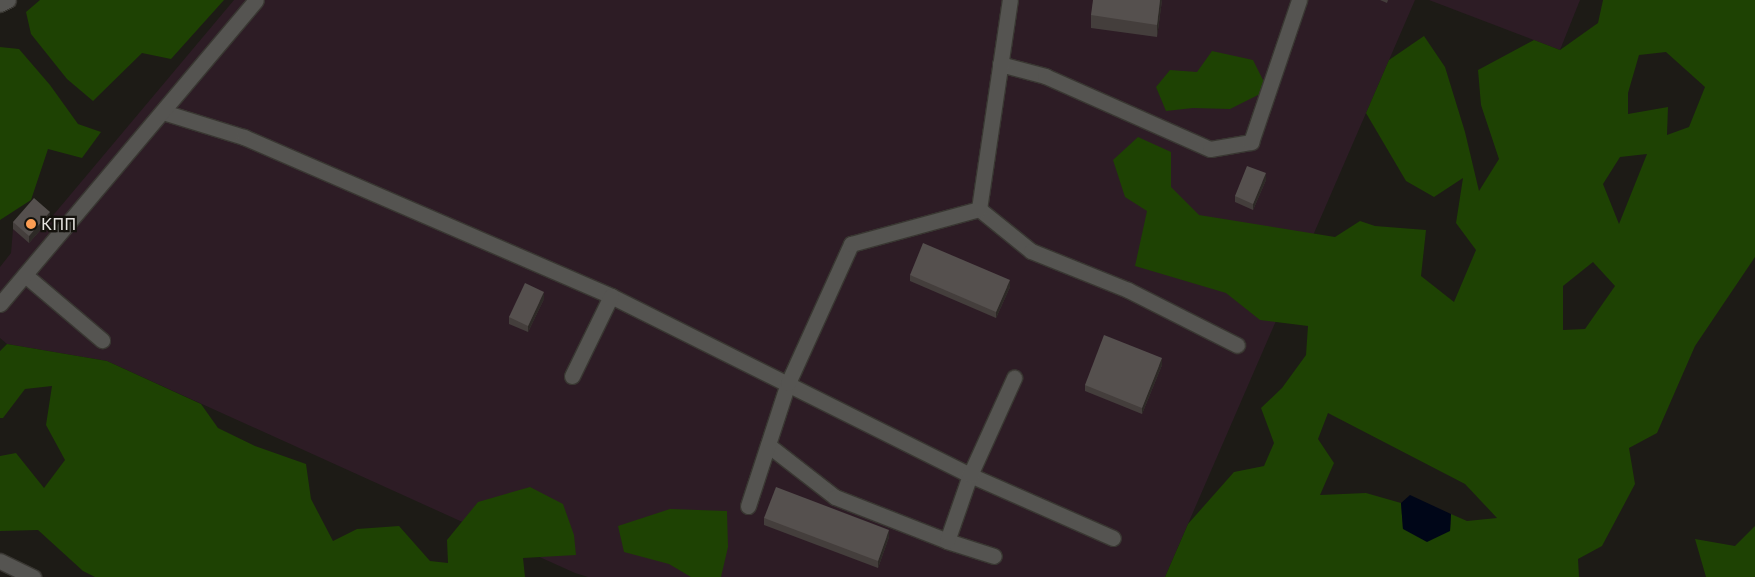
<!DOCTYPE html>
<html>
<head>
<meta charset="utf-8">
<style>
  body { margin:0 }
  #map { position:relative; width:1755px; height:577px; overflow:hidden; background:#1d1b16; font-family:"Golos Text",sans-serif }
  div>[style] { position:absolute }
  .industrial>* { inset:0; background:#2d1c25 }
  .green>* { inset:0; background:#1e4203 }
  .water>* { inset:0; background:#000618 }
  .roads { filter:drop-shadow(1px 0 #393732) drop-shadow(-1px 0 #393732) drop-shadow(0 1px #393732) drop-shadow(0 -1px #393732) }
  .lane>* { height:15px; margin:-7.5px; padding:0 7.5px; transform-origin:7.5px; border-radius:7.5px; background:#555451 }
  .street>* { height:15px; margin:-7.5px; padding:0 7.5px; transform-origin:7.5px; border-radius:7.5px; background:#555451 }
  .wall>* { inset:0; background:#443e3c }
  .shaded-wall>* { inset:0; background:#2d2926 }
  .building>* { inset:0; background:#55504e }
  .dots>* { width:14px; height:14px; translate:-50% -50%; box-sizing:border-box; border:2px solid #14120d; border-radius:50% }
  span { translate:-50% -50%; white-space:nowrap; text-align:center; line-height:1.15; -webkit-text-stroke:4.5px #14120d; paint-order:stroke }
  .poi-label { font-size:16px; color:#e4e2df }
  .left { translate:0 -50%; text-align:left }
</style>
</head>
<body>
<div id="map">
  <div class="industrial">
    <div style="clip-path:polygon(234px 0,1415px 0,1165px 577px,588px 577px,575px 573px,107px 361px,7px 344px,0 338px,0 267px,11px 253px,13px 229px,50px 219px)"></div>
    <div style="clip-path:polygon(1429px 0,1580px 0,1560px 50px)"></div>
  </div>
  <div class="green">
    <div style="clip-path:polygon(40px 0,224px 0,171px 59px,142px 53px,93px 101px,67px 79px,31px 34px,26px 12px)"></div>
    <div style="clip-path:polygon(evenodd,1603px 0,1755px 0,1755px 257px,1695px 346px,1657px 433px,1629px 448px,1635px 484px,1602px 546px,1578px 559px,1579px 577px,1165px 577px,1188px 524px,1234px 472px,1264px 466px,1274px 443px,1261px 408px,1282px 388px,1306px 355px,1308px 326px,1260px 320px,1226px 293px,1135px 266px,1147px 211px,1125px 197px,1113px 160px,1138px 137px,1171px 152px,1171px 187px,1199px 215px,1335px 237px,1360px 221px,1375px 226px,1426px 230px,1421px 276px,1454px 302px,1476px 250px,1456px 223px,1463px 178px,1434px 197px,1406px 181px,1366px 113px,1389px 60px,1424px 36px,1445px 67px,1465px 132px,1479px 191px,1499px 159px,1481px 105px,1478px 70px,1534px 40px,1560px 50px,1598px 23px,1603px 0,1666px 52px,1705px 87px,1689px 127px,1667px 135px,1668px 107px,1628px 114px,1628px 93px,1639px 55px,1666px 52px,1603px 0,1647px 154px,1619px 224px,1603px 184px,1620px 157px,1647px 154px,1603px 0,1593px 262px,1615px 286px,1585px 329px,1563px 330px,1563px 286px,1593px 262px,1603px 0,1328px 413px,1465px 484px,1497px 518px,1467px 521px,1451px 514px,1450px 531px,1403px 529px,1401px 503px,1366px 493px,1320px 495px,1334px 463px,1318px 439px,1328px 413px)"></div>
    <div style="clip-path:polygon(0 47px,19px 49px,50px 85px,78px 124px,101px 132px,82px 158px,48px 149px,31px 200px,0 220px)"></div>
    <div style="clip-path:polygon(1212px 51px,1253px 60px,1268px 90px,1230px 109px,1193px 108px,1166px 111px,1156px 87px,1170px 70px,1197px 72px)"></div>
    <div style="clip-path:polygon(7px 344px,107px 361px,201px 404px,218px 428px,255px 446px,306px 464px,311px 499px,333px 541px,357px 529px,399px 526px,430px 561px,448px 563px,447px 540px,478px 502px,530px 487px,563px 504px,574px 535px,576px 555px,523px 558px,525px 577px,95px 577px,83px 571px,38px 530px,0 531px,0 456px,16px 453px,44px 488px,65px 460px,46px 425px,52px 386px,25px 389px,3px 418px,0 418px,0 351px)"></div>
    <div style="clip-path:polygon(670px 509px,727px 511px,728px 547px,721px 577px,691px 577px,669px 564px,624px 552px,618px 526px)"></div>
    <div style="clip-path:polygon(1755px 526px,1755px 577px,1706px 577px,1695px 539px,1735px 546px)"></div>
  </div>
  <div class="water">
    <div style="clip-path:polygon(1410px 495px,1451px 514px,1450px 531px,1427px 542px,1403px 529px,1401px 503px)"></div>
  </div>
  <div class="roads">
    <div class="lane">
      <div style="left:0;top:4px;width:9px;rotate:-27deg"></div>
      <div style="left:1000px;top:64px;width:47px;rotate:14.9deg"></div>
      <div style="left:1045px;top:76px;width:180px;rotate:23.9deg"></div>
      <div style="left:1210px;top:149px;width:42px;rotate:-9.7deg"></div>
      <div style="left:1251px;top:142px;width:150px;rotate:-71.3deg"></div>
      <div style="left:163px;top:112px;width:85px;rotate:17.2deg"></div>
      <div style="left:244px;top:137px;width:400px;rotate:23.4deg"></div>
      <div style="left:611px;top:296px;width:401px;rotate:26.5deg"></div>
      <div style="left:970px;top:475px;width:156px;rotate:23.8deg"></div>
      <div style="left:979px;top:209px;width:67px;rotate:38.9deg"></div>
      <div style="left:1031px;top:251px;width:105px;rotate:21.9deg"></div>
      <div style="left:1128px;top:290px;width:122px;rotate:26.8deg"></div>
      <div style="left:25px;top:275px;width:101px;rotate:40.2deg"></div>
      <div style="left:572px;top:376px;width:89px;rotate:-64deg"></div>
      <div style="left:768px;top:445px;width:85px;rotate:37.8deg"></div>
      <div style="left:835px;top:497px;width:120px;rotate:21.4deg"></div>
      <div style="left:947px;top:541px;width:49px;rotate:17.7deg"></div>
      <div style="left:748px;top:506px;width:129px;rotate:-72deg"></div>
      <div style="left:788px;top:383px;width:153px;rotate:-65.6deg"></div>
      <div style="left:851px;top:244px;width:133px;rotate:-15.3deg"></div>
      <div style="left:979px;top:209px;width:211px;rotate:-81.6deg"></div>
      <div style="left:947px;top:541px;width:70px;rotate:-70.8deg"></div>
      <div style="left:970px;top:475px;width:107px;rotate:-65.6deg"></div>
      <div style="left:0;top:561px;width:37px;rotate:26deg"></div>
    </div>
    <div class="street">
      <div style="left:0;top:304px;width:397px;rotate:-49.9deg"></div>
    </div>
  </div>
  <div class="wall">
    <div style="clip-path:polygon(1162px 0,1157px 37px,1091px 28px,1091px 15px)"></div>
    <div style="clip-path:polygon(1380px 0,1388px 0,1387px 3px)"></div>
    <div style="clip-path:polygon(1266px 180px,1253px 210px,1235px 202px,1235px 196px)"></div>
    <div style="clip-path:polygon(50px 219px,29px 243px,13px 229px,13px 222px)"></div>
    <div style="clip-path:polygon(910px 275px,1010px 287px,996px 318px,910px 281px)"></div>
    <div style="clip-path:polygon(544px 299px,528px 332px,509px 324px,509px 317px)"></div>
    <div style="clip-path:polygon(1162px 365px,1142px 414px,1085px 391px,1085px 385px)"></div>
    <div style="clip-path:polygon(764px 518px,889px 537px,878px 568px,764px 525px)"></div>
  </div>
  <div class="shaded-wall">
    <div style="clip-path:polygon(1160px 0,1162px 0,1157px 37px,1157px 25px)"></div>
    <div style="clip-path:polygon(1266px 173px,1266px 180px,1253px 210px,1253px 204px)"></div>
    <div style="clip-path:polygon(50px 212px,50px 219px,29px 243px,29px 236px)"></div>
    <div style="clip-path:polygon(1010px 280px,1010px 287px,996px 318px,996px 312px)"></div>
    <div style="clip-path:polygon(544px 292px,544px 299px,528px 332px,528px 326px)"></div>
    <div style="clip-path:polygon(1162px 358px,1162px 365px,1142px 414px,1142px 408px)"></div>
    <div style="clip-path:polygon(889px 530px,889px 537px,878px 568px,878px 561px)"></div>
  </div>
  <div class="building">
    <div style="clip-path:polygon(1093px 0,1160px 0,1157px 25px,1091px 15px)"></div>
    <div style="clip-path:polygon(1247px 166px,1266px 173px,1253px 204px,1235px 196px)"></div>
    <div style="clip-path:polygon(34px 198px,50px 212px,29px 236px,13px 222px)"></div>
    <div style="clip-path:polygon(923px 243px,1010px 280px,996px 312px,910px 275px)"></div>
    <div style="clip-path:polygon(525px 283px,544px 292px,528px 326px,509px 317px)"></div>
    <div style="clip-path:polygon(1104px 335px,1162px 358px,1142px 408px,1085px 385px)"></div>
    <div style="clip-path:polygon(776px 487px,889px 530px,878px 561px,764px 518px)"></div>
  </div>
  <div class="dots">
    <div style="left:31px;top:224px;background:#fc9d53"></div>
  </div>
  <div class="poi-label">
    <span class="left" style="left:41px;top:224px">КПП</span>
  </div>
</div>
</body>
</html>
